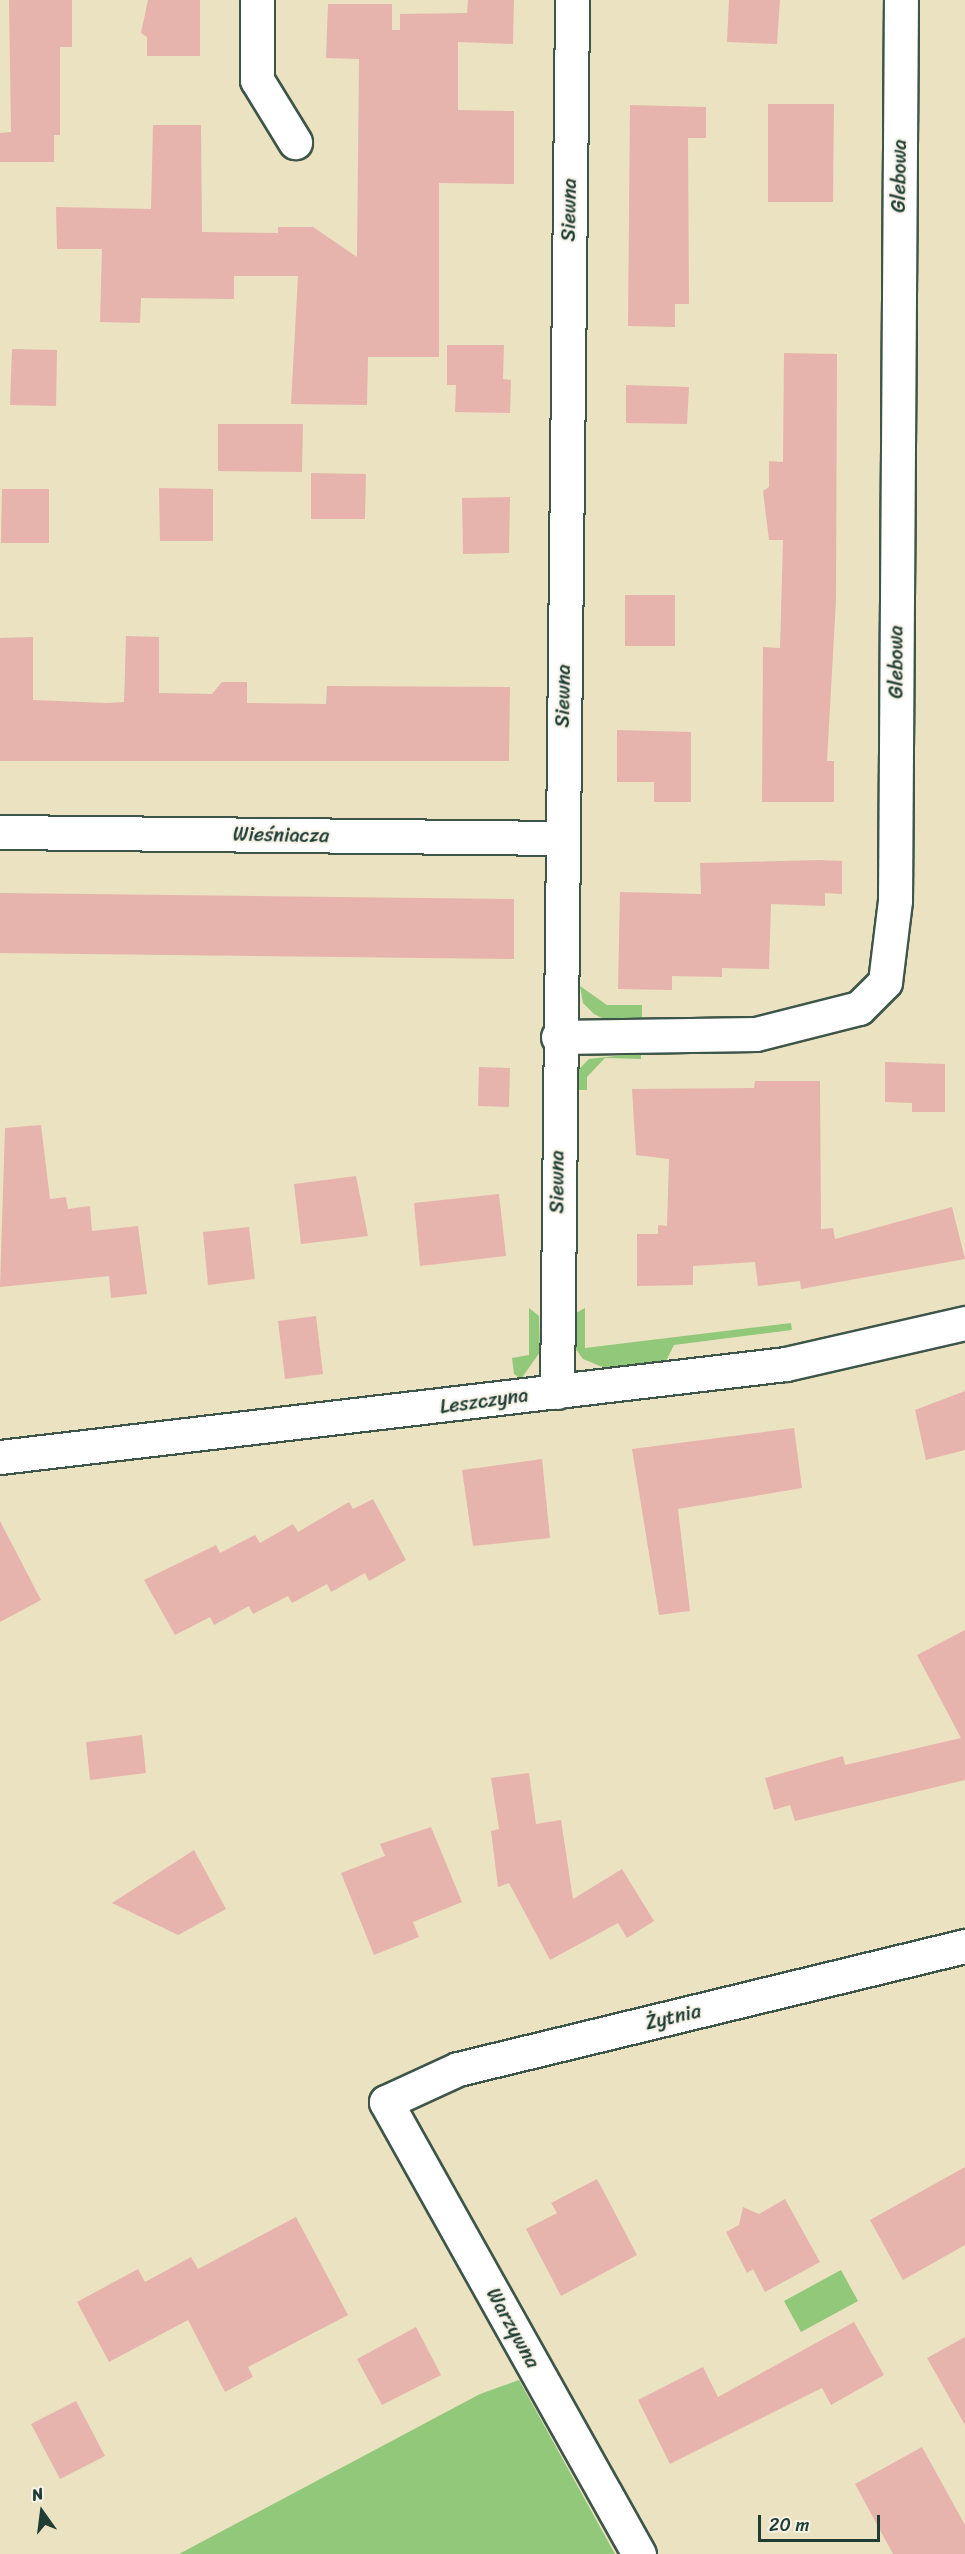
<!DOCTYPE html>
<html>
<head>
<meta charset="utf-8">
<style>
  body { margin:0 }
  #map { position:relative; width:965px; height:2554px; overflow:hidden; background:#ebe2c1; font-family:Sriracha,sans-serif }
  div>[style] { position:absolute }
  .green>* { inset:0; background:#92c87a }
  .building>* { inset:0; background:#e6b4ad }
  .roads { filter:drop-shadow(2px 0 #3e5649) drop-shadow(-2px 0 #3e5649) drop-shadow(0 2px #3e5649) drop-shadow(0 -2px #3e5649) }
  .street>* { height:33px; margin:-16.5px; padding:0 16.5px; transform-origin:16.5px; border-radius:16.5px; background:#fff }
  span { translate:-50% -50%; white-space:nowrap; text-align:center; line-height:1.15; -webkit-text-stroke:4.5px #f7f3e8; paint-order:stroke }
  .street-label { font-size:20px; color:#1f3d34 }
  .north { position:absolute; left:12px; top:2482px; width:60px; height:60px; -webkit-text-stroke:4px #f7f3e8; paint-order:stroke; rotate:346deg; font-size:16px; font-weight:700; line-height:24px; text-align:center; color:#1f3d34 }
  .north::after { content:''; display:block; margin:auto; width:21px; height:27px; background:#1f3d34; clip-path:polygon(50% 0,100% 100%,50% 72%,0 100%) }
  .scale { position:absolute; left:758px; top:2515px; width:122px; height:27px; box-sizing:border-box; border:3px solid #1f3d34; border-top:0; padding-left:8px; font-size:18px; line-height:21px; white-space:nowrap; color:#1f3d34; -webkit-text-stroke:4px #f7f3e8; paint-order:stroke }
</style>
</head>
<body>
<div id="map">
  <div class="green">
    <div style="clip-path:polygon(580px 986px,607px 1005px,642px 1005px,642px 1021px,608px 1021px,594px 1014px,583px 1003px)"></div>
    <div style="clip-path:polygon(641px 1053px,641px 1059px,605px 1058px,587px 1077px,587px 1090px,577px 1090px,577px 1071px,589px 1059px)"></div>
    <div style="clip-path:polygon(529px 1308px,539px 1316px,540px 1352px,521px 1379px,514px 1374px,512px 1358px,529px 1355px)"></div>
    <div style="clip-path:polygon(585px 1308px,585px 1348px,791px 1323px,792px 1330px,674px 1345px,666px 1361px,605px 1368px,583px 1359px,575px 1348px,574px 1314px)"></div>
    <div style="clip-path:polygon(841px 2270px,858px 2301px,801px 2332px,784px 2301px)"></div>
    <div style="clip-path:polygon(519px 2380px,615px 2554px,179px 2554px,480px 2394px)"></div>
  </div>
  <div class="building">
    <div style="clip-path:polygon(9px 0,72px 0,72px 47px,60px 47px,60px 135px,54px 135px,54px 162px,0 162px,0 133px,11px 132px)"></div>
    <div style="clip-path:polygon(148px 0,200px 0,200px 56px,147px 56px,147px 37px,141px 33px)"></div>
    <div style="clip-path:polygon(468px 0,514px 0,513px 44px,458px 42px,458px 110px,514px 111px,514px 184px,439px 183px,439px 357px,368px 357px,367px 405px,291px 404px,298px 276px,234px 276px,234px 299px,141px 298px,140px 323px,100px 322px,102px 249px,57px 249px,56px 207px,151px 209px,153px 125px,201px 125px,202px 232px,278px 233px,278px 227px,313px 227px,357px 257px,359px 59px,326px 58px,328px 4px,392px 4px,392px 30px,400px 30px,400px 14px,467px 13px)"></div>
    <div style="clip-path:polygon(729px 0,780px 0,777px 44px,727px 42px)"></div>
    <div style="clip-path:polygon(768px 104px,834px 104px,833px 202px,768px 202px)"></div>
    <div style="clip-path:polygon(630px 105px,706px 107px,706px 138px,688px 138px,689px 304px,675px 304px,675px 327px,628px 326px)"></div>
    <div style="clip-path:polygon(447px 345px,504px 345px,503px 379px,511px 380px,510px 413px,455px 412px,456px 385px,447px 385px)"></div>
    <div style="clip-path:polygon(12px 349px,57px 350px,56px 406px,10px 405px)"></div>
    <div style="clip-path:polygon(784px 353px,837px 354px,836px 600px,827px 761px,834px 761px,834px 802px,762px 802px,763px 647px,780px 648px,783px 540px,769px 540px,763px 491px,769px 487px,769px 461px,783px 462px)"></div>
    <div style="clip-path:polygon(626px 385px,689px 387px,687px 424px,626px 423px)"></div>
    <div style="clip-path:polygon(218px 424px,303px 424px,302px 472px,218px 471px)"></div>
    <div style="clip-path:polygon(311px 473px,366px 474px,365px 519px,311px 519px)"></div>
    <div style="clip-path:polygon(159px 488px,213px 489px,213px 541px,160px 541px)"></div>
    <div style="clip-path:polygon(2px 489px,49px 489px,49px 543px,1px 543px)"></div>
    <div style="clip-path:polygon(510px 497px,509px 553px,463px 554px,462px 498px)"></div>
    <div style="clip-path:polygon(625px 595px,675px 595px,675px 646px,625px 646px)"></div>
    <div style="clip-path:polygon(126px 636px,159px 637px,159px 693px,212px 694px,222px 682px,247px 682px,247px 703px,326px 704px,327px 686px,510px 687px,509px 761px,0 761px,0 638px,33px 637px,33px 700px,107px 703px,124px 702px)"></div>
    <div style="clip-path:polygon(617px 730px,691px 732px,691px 802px,654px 802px,654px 782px,617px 782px)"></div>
    <div style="clip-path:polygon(820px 860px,842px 861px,842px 894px,825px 893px,825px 906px,771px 904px,769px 969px,722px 968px,722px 977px,672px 976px,672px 990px,618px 989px,620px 892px,701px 894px,700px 863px)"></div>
    <div style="clip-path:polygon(0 893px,514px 899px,514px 959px,0 953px)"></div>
    <div style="clip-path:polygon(885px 1062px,945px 1064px,945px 1112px,912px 1112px,912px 1103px,885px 1102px)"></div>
    <div style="clip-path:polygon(479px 1067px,510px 1068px,509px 1107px,478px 1106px)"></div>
    <div style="clip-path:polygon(755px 1081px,820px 1081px,821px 1229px,833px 1228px,835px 1239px,952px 1207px,965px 1259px,801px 1289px,800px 1281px,758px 1286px,755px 1262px,693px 1266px,693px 1285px,637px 1286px,637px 1234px,658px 1234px,658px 1225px,667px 1226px,669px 1159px,636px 1155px,632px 1089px,754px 1088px)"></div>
    <div style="clip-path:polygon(41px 1125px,50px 1199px,66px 1197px,68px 1209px,90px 1206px,92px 1231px,138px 1226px,147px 1294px,111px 1298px,109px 1276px,0 1287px,5px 1128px)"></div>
    <div style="clip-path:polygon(356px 1176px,368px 1236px,301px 1244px,294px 1184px)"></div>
    <div style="clip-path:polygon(499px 1194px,506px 1256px,420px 1266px,414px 1203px)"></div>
    <div style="clip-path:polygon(249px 1227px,255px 1279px,208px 1285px,203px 1232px)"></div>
    <div style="clip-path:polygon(316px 1316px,323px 1374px,285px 1379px,278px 1321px)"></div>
    <div style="clip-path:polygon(965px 1391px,965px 1450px,926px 1460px,915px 1410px)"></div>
    <div style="clip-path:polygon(794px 1428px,802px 1488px,678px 1509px,690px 1611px,659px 1615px,632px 1449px)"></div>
    <div style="clip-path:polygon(542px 1459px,550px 1538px,473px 1546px,462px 1470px)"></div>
    <div style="clip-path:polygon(373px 1499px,406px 1560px,369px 1581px,365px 1573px,331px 1592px,327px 1584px,292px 1603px,288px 1596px,253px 1614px,249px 1606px,214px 1625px,210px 1617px,175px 1635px,144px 1580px,216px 1545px,220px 1553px,255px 1535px,260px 1543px,293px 1524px,298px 1532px,349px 1502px,353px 1509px)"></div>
    <div style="clip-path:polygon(0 1521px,41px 1600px,0 1622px)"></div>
    <div style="clip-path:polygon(965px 1630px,965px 1780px,795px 1821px,790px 1805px,774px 1810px,765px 1778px,843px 1756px,845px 1765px,961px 1738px,917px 1655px)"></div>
    <div style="clip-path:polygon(142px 1735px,146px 1773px,90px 1780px,86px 1742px)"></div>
    <div style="clip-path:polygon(529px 1773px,536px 1824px,561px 1820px,573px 1899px,622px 1869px,654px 1921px,627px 1938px,618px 1923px,550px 1960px,509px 1883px,498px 1887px,491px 1831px,499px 1829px,491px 1778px)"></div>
    <div style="clip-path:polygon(431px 1827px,462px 1902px,413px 1922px,419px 1937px,374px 1955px,341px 1873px,385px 1856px,380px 1844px)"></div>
    <div style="clip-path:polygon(194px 1850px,226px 1909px,178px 1935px,112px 1903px)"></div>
    <div style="clip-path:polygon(965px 2167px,965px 2245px,903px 2280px,870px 2220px)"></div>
    <div style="clip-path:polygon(597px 2179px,637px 2255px,561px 2296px,526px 2229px,557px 2213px,551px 2203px)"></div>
    <div style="clip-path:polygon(785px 2199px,820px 2262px,765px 2292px,753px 2269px,747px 2273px,726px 2232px,739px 2225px,743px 2207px,759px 2214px)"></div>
    <div style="clip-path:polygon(296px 2217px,348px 2315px,248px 2367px,253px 2377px,225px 2392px,188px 2320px,109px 2362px,77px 2302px,138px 2269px,145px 2282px,191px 2257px,198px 2269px)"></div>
    <div style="clip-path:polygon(854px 2322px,884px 2375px,831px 2405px,822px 2388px,670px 2464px,638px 2400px,703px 2367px,718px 2397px)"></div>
    <div style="clip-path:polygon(416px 2327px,441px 2375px,382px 2405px,357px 2359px)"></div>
    <div style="clip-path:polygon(965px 2337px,965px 2425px,927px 2358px)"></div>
    <div style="clip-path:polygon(76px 2401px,105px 2456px,60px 2479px,31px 2424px)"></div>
    <div style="clip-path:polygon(922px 2447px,965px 2525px,965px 2554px,893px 2554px,855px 2484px)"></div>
  </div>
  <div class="roads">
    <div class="street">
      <div style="left:257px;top:0;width:80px;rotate:90deg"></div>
      <div style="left:257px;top:80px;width:73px;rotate:58.5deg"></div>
      <div style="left:0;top:832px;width:561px;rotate:0.61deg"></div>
      <div style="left:558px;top:1037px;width:198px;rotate:-0.9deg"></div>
      <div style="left:756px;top:1034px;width:106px;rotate:-14.2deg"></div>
      <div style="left:859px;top:1008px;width:37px;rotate:-45deg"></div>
      <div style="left:885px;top:982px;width:83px;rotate:-83deg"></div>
      <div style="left:895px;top:900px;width:900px;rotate:-89.62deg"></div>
      <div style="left:557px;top:1392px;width:1392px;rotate:-89.38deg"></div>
      <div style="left:0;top:1457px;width:791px;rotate:-6.75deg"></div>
      <div style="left:786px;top:1364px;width:184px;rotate:-12.9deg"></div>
      <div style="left:639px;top:2554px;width:518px;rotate:-119.24deg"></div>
      <div style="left:386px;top:2102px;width:79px;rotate:-24.6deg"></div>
      <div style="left:458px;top:2069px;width:522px;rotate:-13.64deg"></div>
    </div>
  </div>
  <div class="street-label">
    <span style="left:899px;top:176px;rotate:-89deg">Glebowa</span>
    <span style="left:569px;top:210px;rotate:-89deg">Siewna</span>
    <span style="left:896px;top:662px;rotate:-90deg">Glebowa</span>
    <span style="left:563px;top:696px;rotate:-89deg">Siewna</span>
    <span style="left:281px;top:835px;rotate:1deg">Wieśniacza</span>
    <span style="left:557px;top:1182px;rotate:-90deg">Siewna</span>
    <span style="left:484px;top:1401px;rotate:-8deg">Leszczyna</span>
    <span style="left:673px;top:2017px;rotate:-13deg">Żytnia</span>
    <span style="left:513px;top:2328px;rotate:61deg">Warzywna</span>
  </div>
  <div class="north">N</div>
  <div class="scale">20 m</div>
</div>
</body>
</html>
